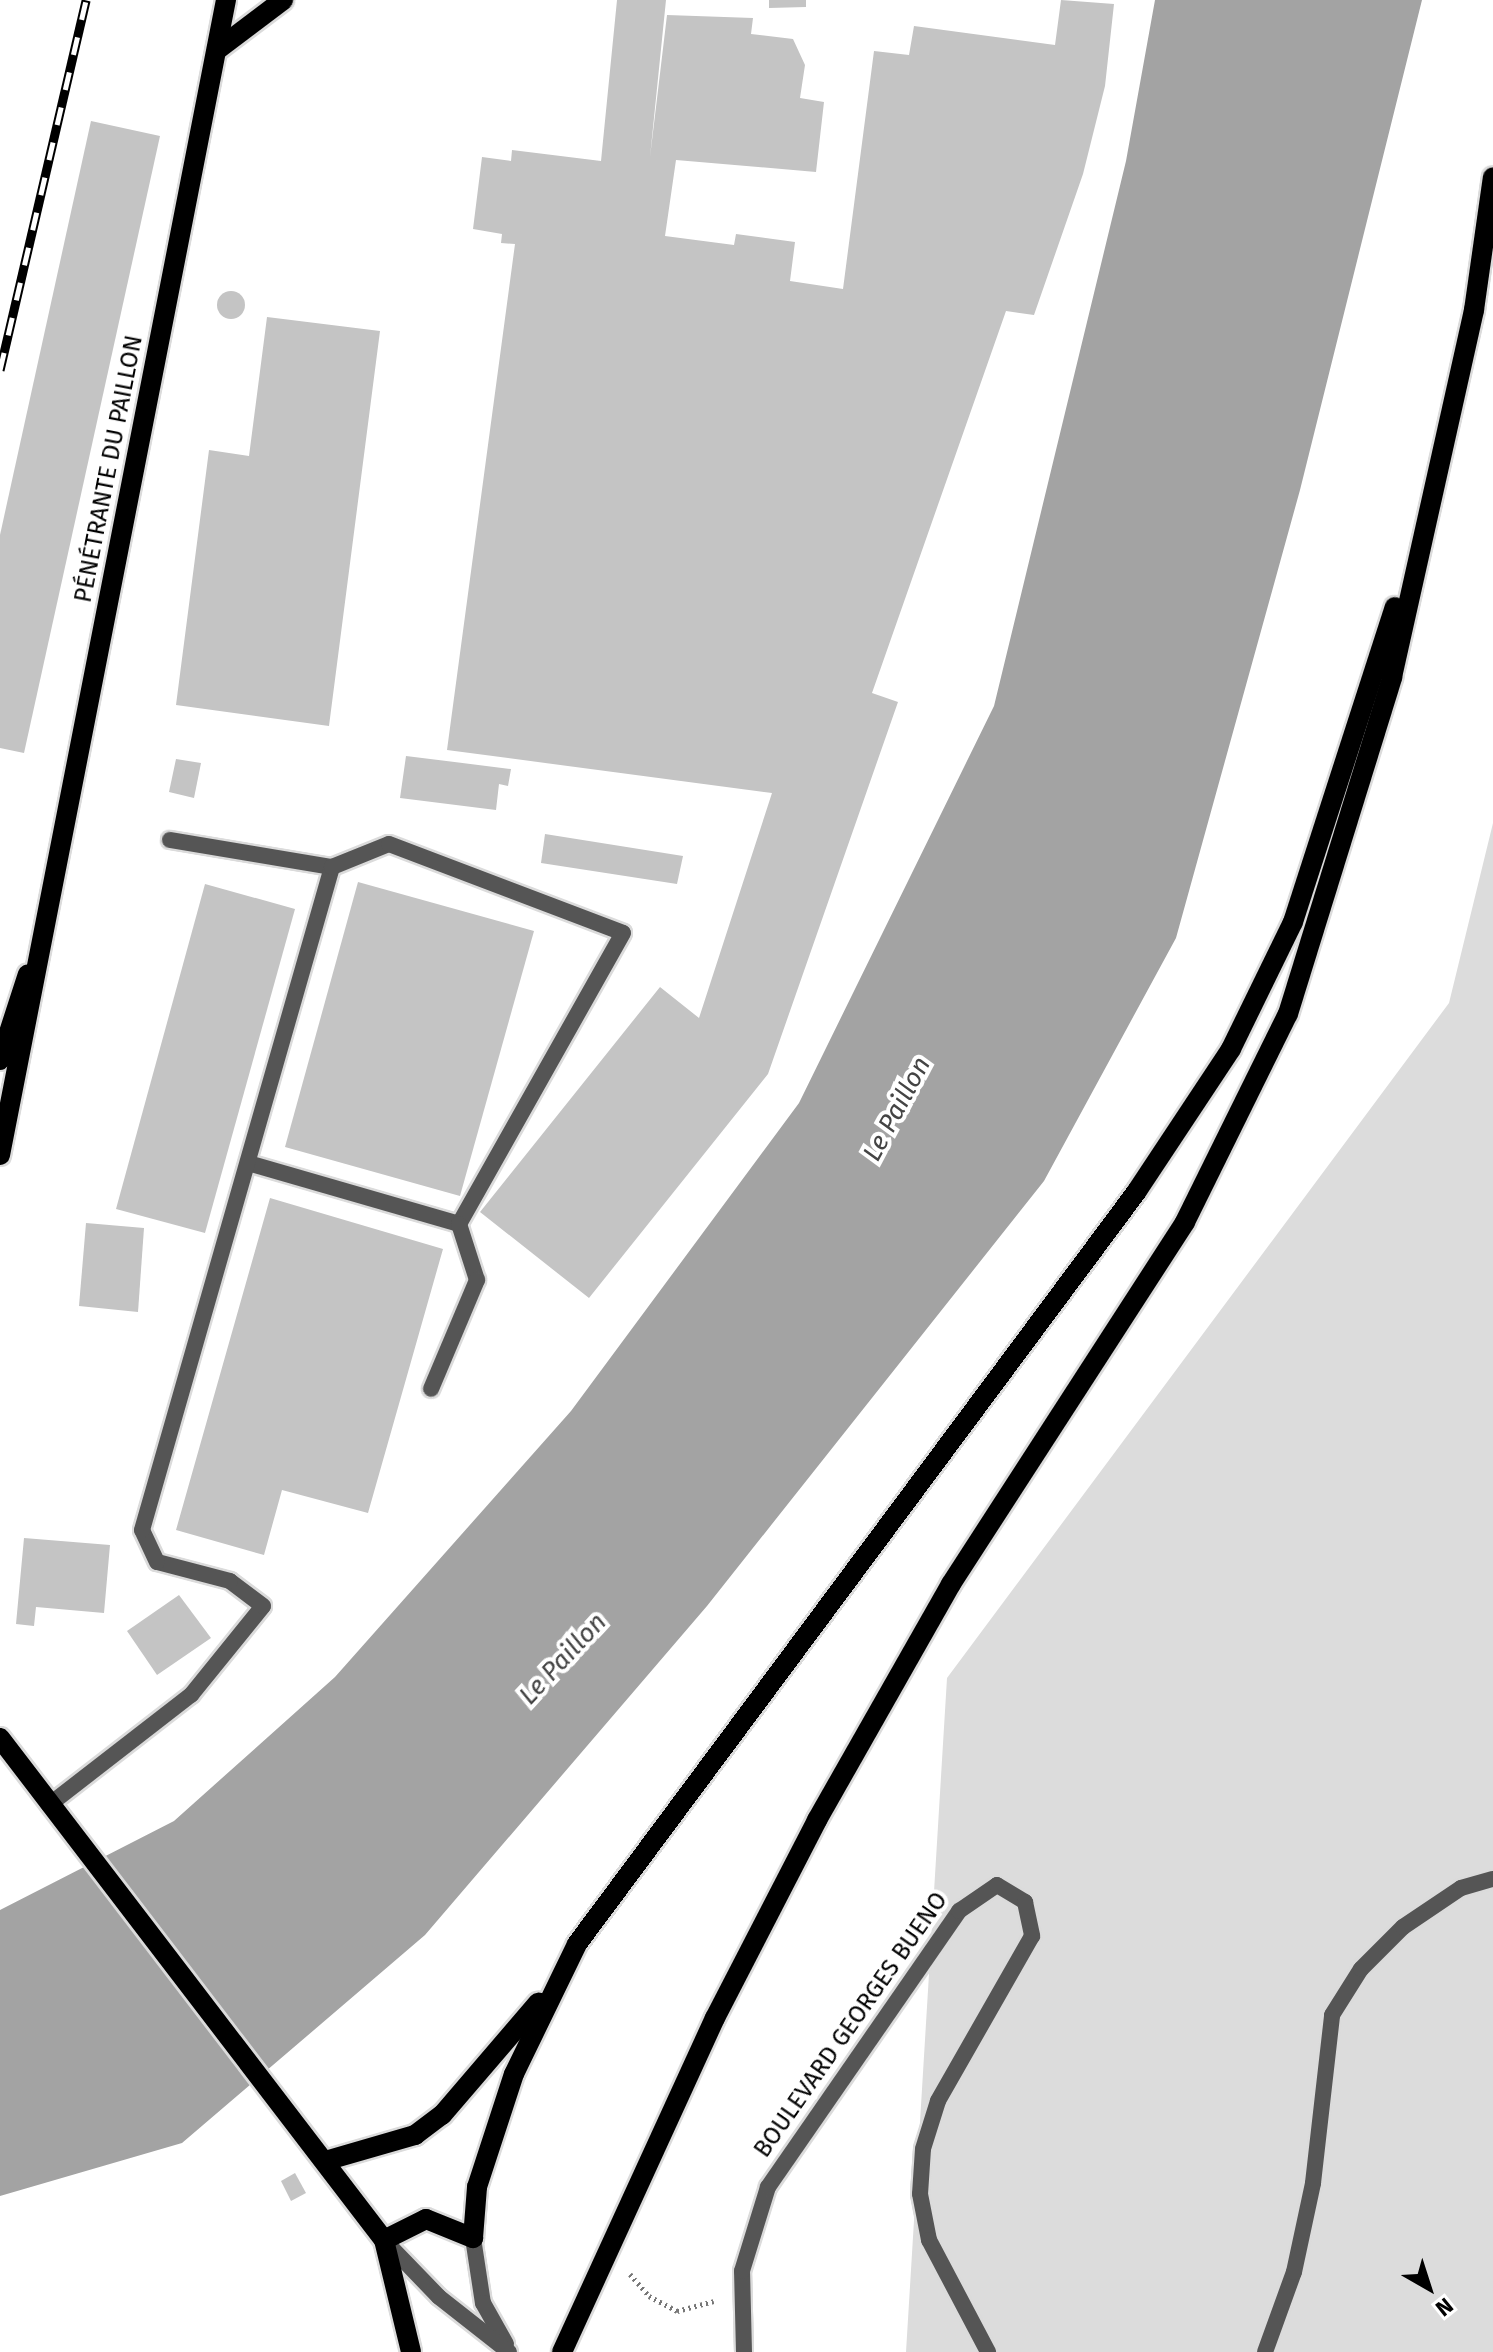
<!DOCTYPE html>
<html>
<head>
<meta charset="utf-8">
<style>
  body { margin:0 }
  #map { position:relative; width:1493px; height:2352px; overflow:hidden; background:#fff; font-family:"Fira Sans",sans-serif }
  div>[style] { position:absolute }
  .green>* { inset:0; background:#dcdcdc }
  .water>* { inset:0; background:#a3a3a3 }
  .building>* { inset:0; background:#c4c4c4 }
  .round { border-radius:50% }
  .path>* { height:5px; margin-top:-2.5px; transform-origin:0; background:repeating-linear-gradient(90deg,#777 0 2px,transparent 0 6px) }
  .roads { filter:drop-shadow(2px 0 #dbdbdb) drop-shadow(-2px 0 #dbdbdb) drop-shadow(0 2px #dbdbdb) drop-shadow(0 -2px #dbdbdb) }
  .service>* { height:16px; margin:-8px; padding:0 8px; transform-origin:8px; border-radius:8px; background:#555 }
  .tertiary>* { height:16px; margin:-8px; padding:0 8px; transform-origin:8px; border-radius:8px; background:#555 }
  .primary>* { height:20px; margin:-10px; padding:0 10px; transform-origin:10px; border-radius:10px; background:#000 }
  .rail>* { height:9px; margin-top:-4.5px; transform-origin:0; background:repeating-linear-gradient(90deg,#fff 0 18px,#000 0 36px); box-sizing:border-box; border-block:2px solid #000 }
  span { translate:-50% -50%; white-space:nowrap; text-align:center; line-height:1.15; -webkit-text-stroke:8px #fff; paint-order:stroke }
  .street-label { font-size:24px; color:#000 }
  .water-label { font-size:26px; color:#444; font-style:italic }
  .north { position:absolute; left:1389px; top:2248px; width:80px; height:80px; -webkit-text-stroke:6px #fff; paint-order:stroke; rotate:141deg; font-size:22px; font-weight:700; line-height:32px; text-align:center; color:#000 }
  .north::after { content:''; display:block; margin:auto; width:28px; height:36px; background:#000; clip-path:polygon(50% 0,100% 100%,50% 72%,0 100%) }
</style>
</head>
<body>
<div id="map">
  <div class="green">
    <div style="clip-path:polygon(1493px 823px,1493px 2352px,906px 2352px,947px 1678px,1449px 1003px)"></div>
  </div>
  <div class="water">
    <div style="clip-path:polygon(1155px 0,1422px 0,1300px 490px,1176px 938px,1044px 1181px,707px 1606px,425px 1935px,182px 2143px,0 2196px,0 1910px,174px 1821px,335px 1677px,571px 1411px,799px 1103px,994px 706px,1126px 161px)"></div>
  </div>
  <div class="building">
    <div style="clip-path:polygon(617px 0,666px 0,650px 157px,667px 15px,753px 18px,751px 34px,793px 39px,805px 65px,800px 98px,824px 102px,816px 172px,676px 160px,665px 236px,734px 245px,736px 234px,795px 242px,790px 281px,843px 289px,874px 51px,909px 55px,914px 26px,1055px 45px,1061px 0,1114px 4px,1105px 86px,1083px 174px,1034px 315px,1006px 311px,872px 693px,898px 702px,768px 1074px,589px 1298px,480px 1212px,660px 987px,699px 1018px,772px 793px,447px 750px,515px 244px,501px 243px,502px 234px,473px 229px,482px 157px,511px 161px,512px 150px,601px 161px)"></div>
    <div style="clip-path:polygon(769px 0,806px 0,806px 7px,769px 8px)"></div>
    <div style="clip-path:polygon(91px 121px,160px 136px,24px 753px,0 748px,0 535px)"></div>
    <div class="round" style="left:217px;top:291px;width:28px;height:28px"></div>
    <div style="clip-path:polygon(267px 317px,380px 331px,329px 726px,176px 705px,209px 450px,249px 456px)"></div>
    <div style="clip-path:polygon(406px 756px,511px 769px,508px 786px,499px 784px,496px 810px,400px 798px)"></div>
    <div style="clip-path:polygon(176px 759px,201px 763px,194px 798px,169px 792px)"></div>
    <div style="clip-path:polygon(545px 834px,683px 856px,677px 884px,541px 863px)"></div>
    <div style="clip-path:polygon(358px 882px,534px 931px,460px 1196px,285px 1147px)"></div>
    <div style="clip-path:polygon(205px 884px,295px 909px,205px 1233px,116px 1209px)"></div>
    <div style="clip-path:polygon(270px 1198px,443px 1249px,368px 1513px,282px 1490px,264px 1555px,176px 1530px)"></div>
    <div style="clip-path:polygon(86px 1223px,144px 1228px,138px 1312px,79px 1306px)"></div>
    <div style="clip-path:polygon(24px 1538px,110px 1545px,104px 1613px,36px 1607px,34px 1626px,16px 1624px)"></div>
    <div style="clip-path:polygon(179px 1595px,211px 1638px,157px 1675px,127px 1631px)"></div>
    <div style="clip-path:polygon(295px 2173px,306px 2193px,291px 2201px,281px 2181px)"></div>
  </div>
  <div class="path">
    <div style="left:630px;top:2274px;width:29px;rotate:49deg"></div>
    <div style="left:649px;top:2296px;width:32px;rotate:28deg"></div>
    <div style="left:677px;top:2311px;width:38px;rotate:-15deg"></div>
  </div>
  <div class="roads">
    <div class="service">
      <div style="left:170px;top:840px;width:164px;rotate:9.5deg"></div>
      <div style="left:248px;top:1163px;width:220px;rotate:16.1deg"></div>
      <div style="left:49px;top:1805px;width:180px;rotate:-37.8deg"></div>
      <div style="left:191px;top:1695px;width:114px;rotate:-51deg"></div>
      <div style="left:263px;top:1606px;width:41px;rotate:-142.9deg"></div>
      <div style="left:230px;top:1581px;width:75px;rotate:-165.4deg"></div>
      <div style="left:157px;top:1562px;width:35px;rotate:-115deg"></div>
      <div style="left:142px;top:1530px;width:690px;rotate:-74.01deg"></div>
      <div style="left:332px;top:867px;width:61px;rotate:-22deg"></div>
      <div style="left:389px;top:844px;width:250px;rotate:20.8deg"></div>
      <div style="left:623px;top:933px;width:334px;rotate:119.4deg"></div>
      <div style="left:459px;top:1224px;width:59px;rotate:72.2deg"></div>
      <div style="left:477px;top:1280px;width:118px;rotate:112.9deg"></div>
    </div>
    <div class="tertiary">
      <div style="left:473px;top:2238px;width:66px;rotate:81.3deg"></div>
      <div style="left:483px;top:2303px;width:47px;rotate:60.7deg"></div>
      <div style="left:384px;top:2240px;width:79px;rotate:46deg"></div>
      <div style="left:439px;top:2297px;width:89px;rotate:38.2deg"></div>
      <div style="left:744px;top:2352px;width:81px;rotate:-91.4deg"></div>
      <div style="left:742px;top:2271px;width:88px;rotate:-72.8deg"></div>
      <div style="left:768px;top:2187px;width:336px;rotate:-55.3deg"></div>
      <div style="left:959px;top:1911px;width:46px;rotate:-34.4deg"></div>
      <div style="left:997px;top:1885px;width:33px;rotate:31deg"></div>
      <div style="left:1025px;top:1902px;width:35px;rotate:78deg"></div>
      <div style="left:1032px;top:1936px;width:190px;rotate:119.7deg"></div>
      <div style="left:938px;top:2101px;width:50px;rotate:107.4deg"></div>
      <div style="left:923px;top:2149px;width:45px;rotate:93.8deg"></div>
      <div style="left:920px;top:2194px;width:47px;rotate:78.9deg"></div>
      <div style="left:929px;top:2240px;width:127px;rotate:62.2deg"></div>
      <div style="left:1265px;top:2352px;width:85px;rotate:-70.1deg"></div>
      <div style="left:1294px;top:2272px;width:91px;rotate:-77.9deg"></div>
      <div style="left:1313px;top:2183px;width:169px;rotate:-83.5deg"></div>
      <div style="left:1332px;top:2015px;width:54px;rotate:-57.8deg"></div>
      <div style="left:1361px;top:1969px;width:59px;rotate:-45deg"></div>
      <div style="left:1403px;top:1927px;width:70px;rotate:-33.9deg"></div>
      <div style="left:1461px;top:1888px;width:33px;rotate:-16deg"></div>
    </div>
    <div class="primary">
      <div style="left:217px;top:50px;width:83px;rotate:-37.1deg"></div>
      <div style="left:0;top:1060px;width:90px;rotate:-72deg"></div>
      <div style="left:0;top:1155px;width:1177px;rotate:-78.93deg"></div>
      <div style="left:0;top:1738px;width:632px;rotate:52.59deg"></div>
      <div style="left:384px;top:2240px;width:115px;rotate:76.4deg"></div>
      <div style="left:325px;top:2161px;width:94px;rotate:-16.1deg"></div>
      <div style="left:415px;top:2135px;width:34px;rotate:-37deg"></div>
      <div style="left:442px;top:2115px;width:148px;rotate:-49.4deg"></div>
      <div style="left:384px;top:2240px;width:47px;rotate:-26.6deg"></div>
      <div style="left:426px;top:2219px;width:51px;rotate:22deg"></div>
      <div style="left:473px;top:2238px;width:51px;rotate:-85.5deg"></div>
      <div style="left:477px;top:2187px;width:119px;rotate:-71.9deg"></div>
      <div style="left:514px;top:2074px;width:144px;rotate:-64.1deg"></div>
      <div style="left:577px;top:1944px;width:938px;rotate:-53.36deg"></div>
      <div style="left:1137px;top:1191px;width:170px;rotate:-56.5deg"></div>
      <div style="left:1231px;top:1049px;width:141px;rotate:-64deg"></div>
      <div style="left:1293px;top:922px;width:331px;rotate:-72.1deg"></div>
      <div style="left:562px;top:2352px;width:367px;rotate:-65.4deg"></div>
      <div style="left:715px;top:2018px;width:223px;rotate:-62.7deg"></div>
      <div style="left:817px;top:1820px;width:271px;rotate:-60.4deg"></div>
      <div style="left:951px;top:1584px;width:431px;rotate:-57.1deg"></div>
      <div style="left:1185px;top:1222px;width:232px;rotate:-63.7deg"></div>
      <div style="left:1288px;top:1014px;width:353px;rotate:-72.8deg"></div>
      <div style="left:1392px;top:677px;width:376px;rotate:-77.4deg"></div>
      <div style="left:1474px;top:310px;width:134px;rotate:-81.9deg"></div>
    </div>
  </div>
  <div class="rail">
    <div style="left:0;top:370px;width:380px;rotate:-76.9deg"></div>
  </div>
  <div class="street-label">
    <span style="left:109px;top:469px;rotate:-79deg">PÉNÉTRANTE DU PAILLON</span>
    <span style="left:851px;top:2025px;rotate:-55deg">BOULEVARD GEORGES BUENO</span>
  </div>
  <div class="water-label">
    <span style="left:897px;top:1109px;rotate:-62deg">Le Paillon</span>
    <span style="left:563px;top:1659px;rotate:-47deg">Le Paillon</span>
  </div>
  <div class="north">N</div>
</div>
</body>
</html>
